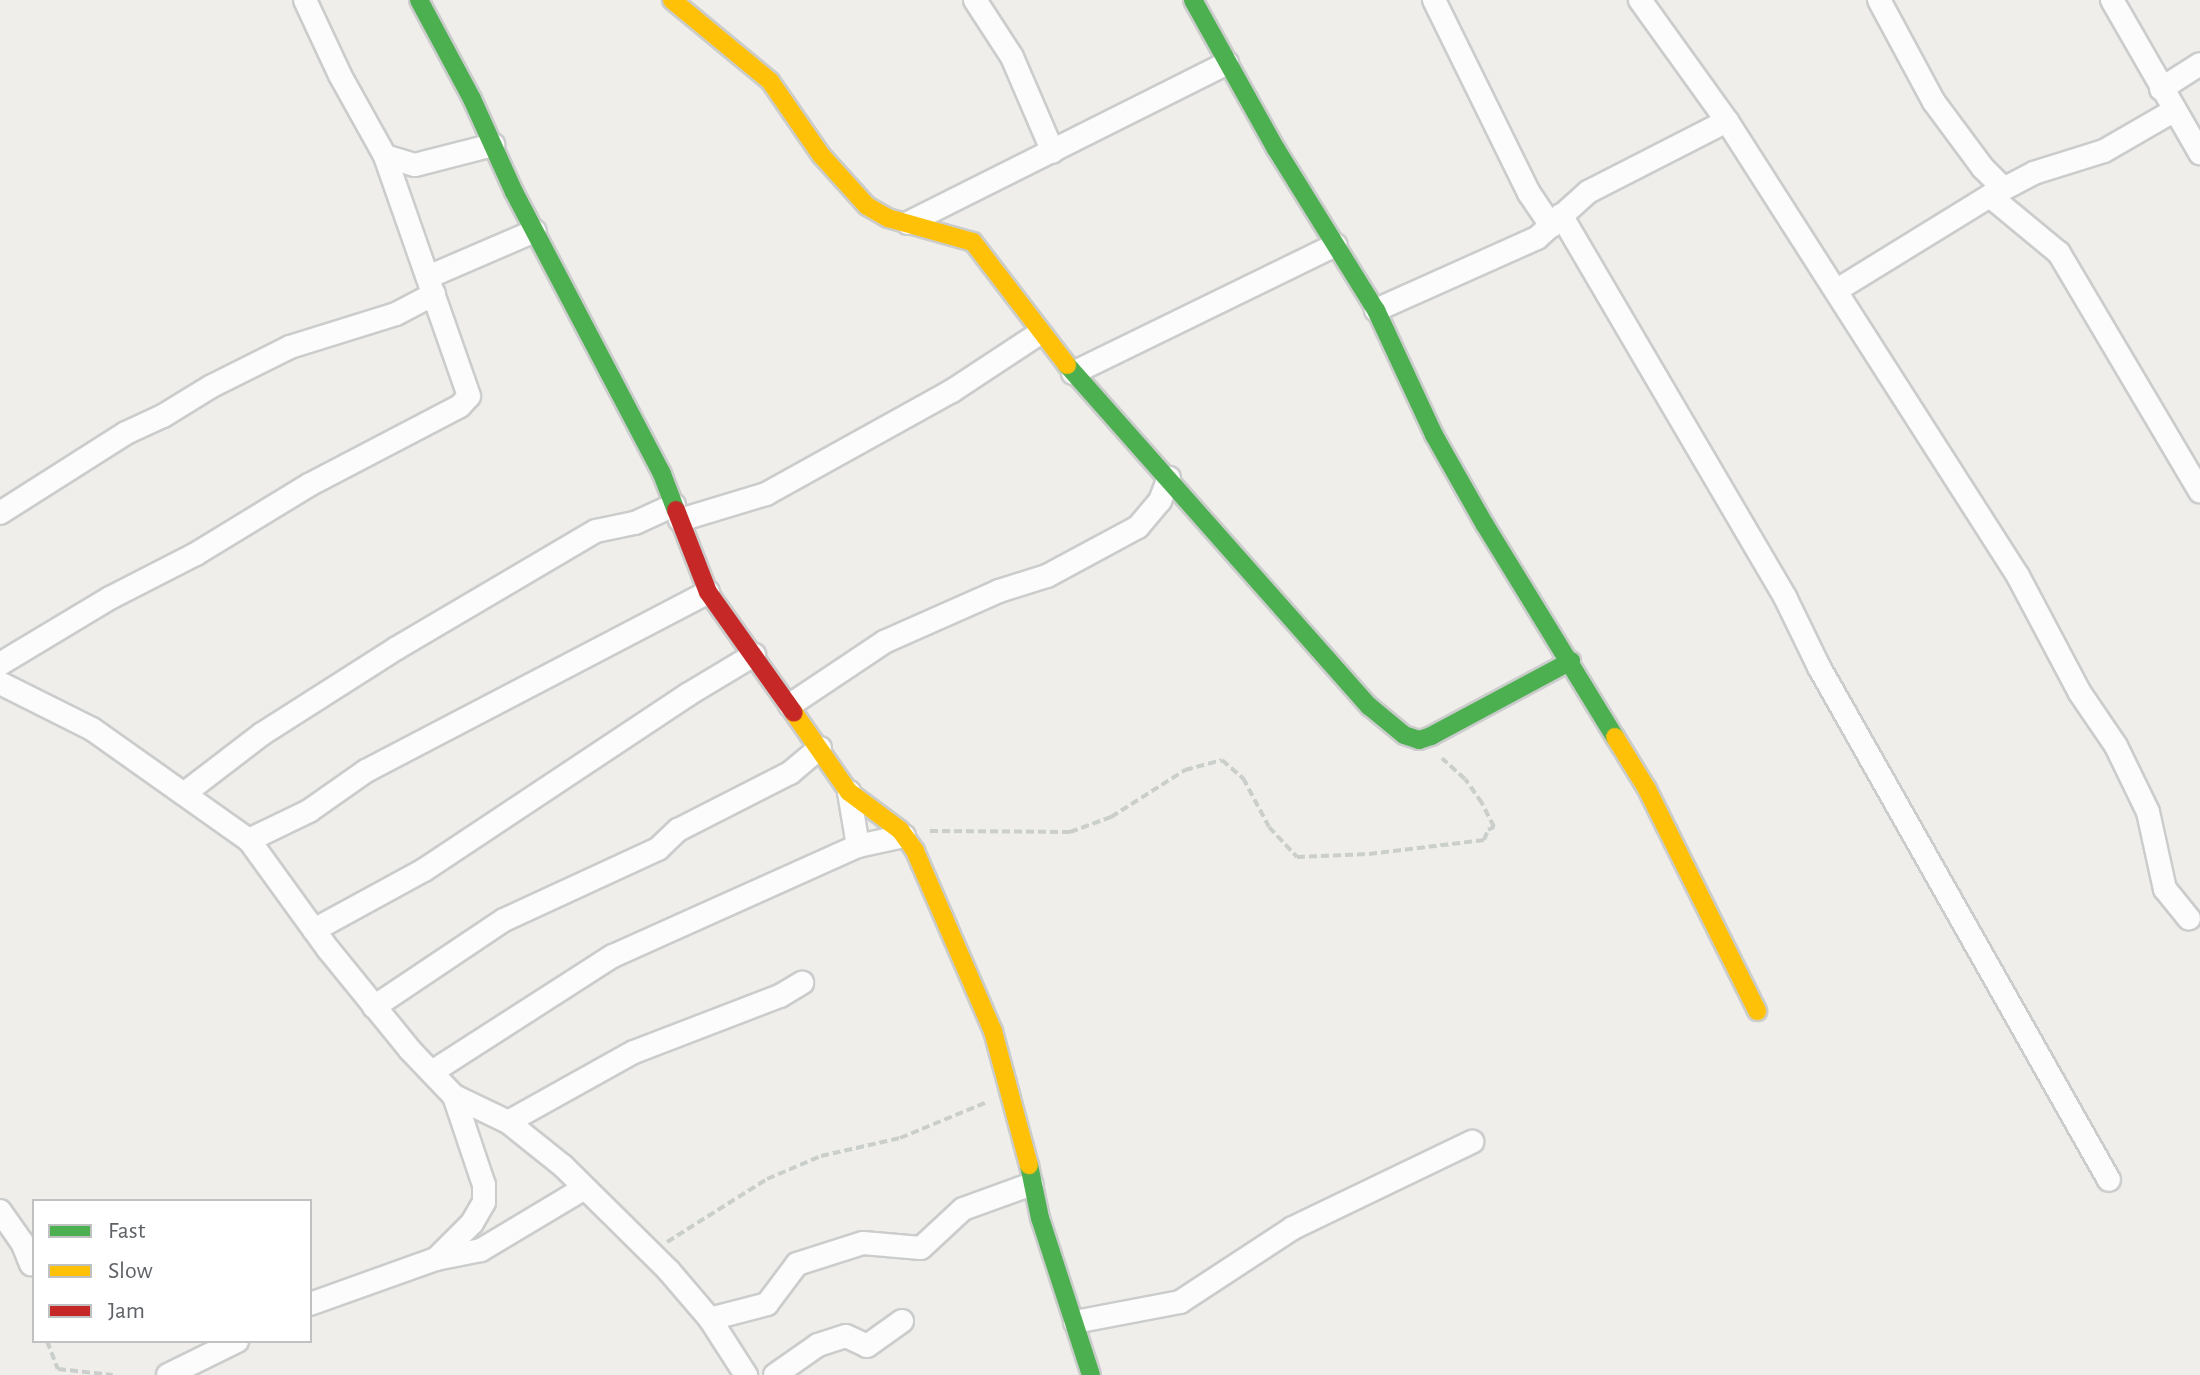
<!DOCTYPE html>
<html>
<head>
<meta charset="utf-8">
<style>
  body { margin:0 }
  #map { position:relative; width:2200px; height:1375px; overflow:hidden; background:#efeeea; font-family:"Alegreya Sans",sans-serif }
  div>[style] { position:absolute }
  .path>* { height:4px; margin-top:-2px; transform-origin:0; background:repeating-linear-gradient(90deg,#cacfcc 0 8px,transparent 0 12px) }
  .roads { filter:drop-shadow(2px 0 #cbcccc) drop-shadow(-2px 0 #cbcccc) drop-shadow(0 2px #cbcccc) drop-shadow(0 -2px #cbcccc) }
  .street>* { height:22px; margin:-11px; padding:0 11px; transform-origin:11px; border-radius:11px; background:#fdfcfc }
  .fast>* { height:18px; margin:-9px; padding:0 9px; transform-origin:9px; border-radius:9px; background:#4caf50 }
  .slow>* { height:18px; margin:-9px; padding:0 9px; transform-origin:9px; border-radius:9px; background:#ffc107 }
  .jam>* { height:18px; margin:-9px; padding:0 9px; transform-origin:9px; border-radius:9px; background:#c62828 }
  span { translate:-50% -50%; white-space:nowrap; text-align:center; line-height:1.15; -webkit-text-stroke:8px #fff; paint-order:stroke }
  .legend { position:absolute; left:32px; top:1199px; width:280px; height:144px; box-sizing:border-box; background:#fff; border:2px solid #bfc1c3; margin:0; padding:10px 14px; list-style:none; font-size:24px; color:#5f6368 }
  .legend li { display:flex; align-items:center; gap:16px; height:40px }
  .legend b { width:40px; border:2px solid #bfc1c3 }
</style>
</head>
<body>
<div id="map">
  <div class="path">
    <div style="left:930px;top:831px;width:140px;rotate:0.4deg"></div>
    <div style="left:1070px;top:832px;width:44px;rotate:-20.1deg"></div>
    <div style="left:1111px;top:817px;width:88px;rotate:-32.4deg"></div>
    <div style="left:1185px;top:770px;width:38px;rotate:-15deg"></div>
    <div style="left:1222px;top:760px;width:28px;rotate:41deg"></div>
    <div style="left:1243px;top:778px;width:55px;rotate:62deg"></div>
    <div style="left:1269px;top:827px;width:41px;rotate:47deg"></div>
    <div style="left:1297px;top:857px;width:72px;rotate:-2.4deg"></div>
    <div style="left:1369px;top:854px;width:116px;rotate:-6.9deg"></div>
    <div style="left:1484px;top:840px;width:11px;rotate:-68deg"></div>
    <div style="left:1488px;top:830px;width:7px;rotate:-27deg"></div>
    <div style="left:1494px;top:827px;width:27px;rotate:-117deg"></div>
    <div style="left:1482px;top:803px;width:29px;rotate:-125deg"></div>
    <div style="left:1465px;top:779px;width:31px;rotate:-138deg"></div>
    <div style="left:667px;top:1242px;width:118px;rotate:-32.2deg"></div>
    <div style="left:767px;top:1179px;width:59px;rotate:-23.1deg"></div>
    <div style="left:821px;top:1156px;width:81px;rotate:-12.8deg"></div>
    <div style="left:900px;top:1138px;width:92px;rotate:-22.4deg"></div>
    <div style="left:47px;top:1341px;width:30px;rotate:69deg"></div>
    <div style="left:58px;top:1369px;width:55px;rotate:6.2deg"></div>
  </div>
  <div class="roads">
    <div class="street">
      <div style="left:975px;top:0;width:68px;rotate:57deg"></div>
      <div style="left:1012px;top:57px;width:103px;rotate:66.7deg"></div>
      <div style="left:1434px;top:0;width:215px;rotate:63.8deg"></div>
      <div style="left:1529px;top:193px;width:40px;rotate:56deg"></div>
      <div style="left:1640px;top:0;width:149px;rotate:54.3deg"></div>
      <div style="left:1727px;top:121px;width:540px;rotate:57.4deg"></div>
      <div style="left:2018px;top:576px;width:132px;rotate:62.1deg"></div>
      <div style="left:2080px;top:693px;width:64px;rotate:55.8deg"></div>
      <div style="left:2116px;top:746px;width:73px;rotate:64.1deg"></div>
      <div style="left:2148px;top:812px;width:79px;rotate:77.6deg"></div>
      <div style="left:2165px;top:889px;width:38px;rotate:51deg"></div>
      <div style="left:1879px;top:0;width:116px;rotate:61.7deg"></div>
      <div style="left:1934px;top:102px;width:82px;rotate:53.4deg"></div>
      <div style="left:1983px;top:168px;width:27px;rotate:45deg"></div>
      <div style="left:2112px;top:0;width:177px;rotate:60.1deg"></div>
      <div style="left:2161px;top:89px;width:46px;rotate:-32.7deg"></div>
      <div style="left:2175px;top:110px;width:82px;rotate:150deg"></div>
      <div style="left:2104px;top:151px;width:73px;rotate:162.6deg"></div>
      <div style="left:2034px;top:173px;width:50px;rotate:152.4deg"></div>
      <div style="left:1990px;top:196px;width:89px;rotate:39.6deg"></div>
      <div style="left:2059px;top:253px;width:277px;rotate:59.4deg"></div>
      <div style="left:385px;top:156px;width:31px;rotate:17deg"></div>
      <div style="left:415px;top:165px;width:81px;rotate:-14.4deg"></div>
      <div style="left:1561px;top:215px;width:445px;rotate:59.6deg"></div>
      <div style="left:1786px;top:599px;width:76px;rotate:64.1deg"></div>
      <div style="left:1819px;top:667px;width:589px;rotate:60.52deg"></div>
      <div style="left:908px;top:223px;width:357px;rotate:-26.6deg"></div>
      <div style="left:428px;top:277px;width:116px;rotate:-23.3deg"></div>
      <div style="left:1837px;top:290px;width:180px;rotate:-31.6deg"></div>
      <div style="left:1376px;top:310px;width:176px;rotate:-24.1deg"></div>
      <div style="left:1537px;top:238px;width:69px;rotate:-42deg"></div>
      <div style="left:1588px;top:192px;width:156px;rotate:-27.1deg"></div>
      <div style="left:1073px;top:373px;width:292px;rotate:-26deg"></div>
      <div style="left:0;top:513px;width:149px;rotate:-32.4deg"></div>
      <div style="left:126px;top:433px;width:41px;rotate:-24.7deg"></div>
      <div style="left:163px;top:416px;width:57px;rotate:-31.5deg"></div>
      <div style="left:212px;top:386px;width:87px;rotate:-26.6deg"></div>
      <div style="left:290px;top:347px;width:111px;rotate:-17.3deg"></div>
      <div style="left:396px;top:314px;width:43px;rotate:-27.8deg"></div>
      <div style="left:680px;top:520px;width:90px;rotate:-16.8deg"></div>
      <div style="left:766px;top:494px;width:213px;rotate:-29deg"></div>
      <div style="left:952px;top:391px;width:105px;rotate:-33.4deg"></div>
      <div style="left:0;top:664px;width:128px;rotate:-31deg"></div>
      <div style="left:110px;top:598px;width:97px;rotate:-27.1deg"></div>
      <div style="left:196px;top:554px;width:132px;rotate:-31.4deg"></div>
      <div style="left:309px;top:485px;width:170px;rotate:-27.6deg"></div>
      <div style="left:460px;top:406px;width:13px;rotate:-48deg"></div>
      <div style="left:469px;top:396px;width:254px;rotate:-109.3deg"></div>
      <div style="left:385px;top:156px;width:93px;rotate:-119.1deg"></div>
      <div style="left:340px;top:75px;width:83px;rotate:-115deg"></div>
      <div style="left:0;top:683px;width:103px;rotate:26.6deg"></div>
      <div style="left:92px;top:729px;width:192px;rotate:35.3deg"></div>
      <div style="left:249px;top:840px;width:135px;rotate:54.1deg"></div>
      <div style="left:328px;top:949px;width:130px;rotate:50.9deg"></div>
      <div style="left:410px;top:1050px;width:64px;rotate:46.3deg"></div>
      <div style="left:454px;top:1096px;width:60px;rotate:25.7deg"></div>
      <div style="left:508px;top:1122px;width:70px;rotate:38.7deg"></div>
      <div style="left:563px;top:1166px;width:149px;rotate:44.7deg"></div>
      <div style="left:669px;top:1271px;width:63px;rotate:49.5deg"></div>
      <div style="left:710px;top:1319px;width:67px;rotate:57.3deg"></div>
      <div style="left:790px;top:705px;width:113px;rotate:-33.8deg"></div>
      <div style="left:884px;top:642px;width:126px;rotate:-23.9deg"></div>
      <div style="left:999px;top:591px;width:50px;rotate:-17.4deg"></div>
      <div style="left:1047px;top:576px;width:103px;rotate:-28.3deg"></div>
      <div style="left:1138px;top:527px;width:34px;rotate:-50deg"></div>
      <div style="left:1160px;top:501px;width:25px;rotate:-69deg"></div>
      <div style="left:185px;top:793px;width:97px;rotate:-37.5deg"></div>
      <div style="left:262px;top:734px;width:160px;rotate:-32.5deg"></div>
      <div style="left:397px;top:648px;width:231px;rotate:-30.5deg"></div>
      <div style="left:596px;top:531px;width:40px;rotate:-12deg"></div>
      <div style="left:635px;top:523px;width:43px;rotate:-24.8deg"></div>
      <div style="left:249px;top:840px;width:67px;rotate:-25.8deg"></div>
      <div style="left:309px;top:811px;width:70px;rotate:-35.1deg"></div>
      <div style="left:366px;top:771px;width:386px;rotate:-27.6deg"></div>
      <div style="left:858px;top:846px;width:47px;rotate:-12.3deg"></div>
      <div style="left:314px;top:930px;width:125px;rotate:-28.6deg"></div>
      <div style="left:424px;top:870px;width:318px;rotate:-33.6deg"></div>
      <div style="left:689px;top:694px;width:76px;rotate:-31deg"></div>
      <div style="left:374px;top:1007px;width:156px;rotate:-33.8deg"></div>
      <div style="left:504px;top:920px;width:170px;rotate:-24.8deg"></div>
      <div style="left:658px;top:849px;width:28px;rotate:-44deg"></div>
      <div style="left:678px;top:830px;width:126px;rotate:-27deg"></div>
      <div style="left:790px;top:773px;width:39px;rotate:-40deg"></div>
      <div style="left:432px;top:1072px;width:215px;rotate:-32.7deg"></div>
      <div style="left:613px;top:956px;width:269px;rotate:-24.2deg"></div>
      <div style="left:858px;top:846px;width:55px;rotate:-99.5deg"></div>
      <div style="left:508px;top:1122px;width:144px;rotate:-29.1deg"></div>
      <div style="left:634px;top:1052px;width:156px;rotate:-21deg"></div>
      <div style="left:780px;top:996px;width:26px;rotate:-31deg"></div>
      <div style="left:0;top:1211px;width:38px;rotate:55deg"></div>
      <div style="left:22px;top:1242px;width:24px;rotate:68deg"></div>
      <div style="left:436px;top:1259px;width:51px;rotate:-45deg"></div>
      <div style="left:472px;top:1223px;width:24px;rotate:-60deg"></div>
      <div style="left:484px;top:1202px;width:17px;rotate:-90deg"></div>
      <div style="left:484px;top:1185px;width:94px;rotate:-108.6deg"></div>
      <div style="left:310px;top:1304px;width:134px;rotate:-19.7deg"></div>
      <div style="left:436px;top:1259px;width:46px;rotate:-11.3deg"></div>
      <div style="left:481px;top:1250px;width:119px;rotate:-30.9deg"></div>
      <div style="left:710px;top:1319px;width:59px;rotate:-14.7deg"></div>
      <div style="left:767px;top:1304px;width:50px;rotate:-53.1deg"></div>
      <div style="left:797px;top:1264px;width:69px;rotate:-17.7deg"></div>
      <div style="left:863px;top:1243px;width:58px;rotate:4.9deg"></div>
      <div style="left:921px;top:1248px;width:57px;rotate:-42.9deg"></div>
      <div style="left:963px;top:1209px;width:73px;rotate:-19.9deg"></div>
      <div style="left:1075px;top:1322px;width:107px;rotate:-10.8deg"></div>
      <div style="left:1180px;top:1302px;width:135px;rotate:-33.2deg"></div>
      <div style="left:1293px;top:1228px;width:199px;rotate:-25.7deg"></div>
      <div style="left:168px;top:1375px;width:77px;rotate:-26.2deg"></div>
      <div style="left:775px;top:1375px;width:52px;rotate:-34.9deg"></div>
      <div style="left:818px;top:1345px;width:29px;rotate:-18deg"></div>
      <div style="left:846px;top:1336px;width:23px;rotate:25deg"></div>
      <div style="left:867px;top:1346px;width:43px;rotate:-35.5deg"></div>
    </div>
    <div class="fast">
      <div style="left:419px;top:0;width:112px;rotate:61.8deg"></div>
      <div style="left:472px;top:99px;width:102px;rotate:65.7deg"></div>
      <div style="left:514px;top:192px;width:318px;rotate:62.3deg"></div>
      <div style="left:662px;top:474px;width:39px;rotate:69deg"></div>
      <div style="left:1193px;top:0;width:171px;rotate:60.9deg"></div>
      <div style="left:1276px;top:149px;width:190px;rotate:58.2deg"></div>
      <div style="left:1376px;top:310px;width:138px;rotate:65.1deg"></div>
      <div style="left:1434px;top:435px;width:103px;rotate:60.5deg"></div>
      <div style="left:1485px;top:525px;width:249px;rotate:58.5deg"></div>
      <div style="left:1067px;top:365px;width:456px;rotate:48.5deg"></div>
      <div style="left:1369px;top:706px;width:45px;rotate:39.6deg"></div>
      <div style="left:1404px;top:735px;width:16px;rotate:18deg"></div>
      <div style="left:1419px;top:740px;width:13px;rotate:-18deg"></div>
      <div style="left:1431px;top:736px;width:159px;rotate:-28.2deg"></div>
      <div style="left:1029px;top:1165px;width:54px;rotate:78.3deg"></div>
      <div style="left:1040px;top:1218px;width:165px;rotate:72deg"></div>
    </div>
    <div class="slow">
      <div style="left:672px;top:0;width:127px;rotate:39.6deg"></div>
      <div style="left:770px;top:81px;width:90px;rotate:55.4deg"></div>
      <div style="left:821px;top:155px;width:69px;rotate:48deg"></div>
      <div style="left:867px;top:206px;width:24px;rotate:30deg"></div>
      <div style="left:888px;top:218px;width:88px;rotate:15.8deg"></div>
      <div style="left:973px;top:242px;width:155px;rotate:52.6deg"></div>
      <div style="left:794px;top:713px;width:96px;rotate:55.2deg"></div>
      <div style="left:849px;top:792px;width:64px;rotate:36.7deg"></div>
      <div style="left:900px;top:830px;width:26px;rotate:54deg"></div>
      <div style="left:915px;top:851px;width:196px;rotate:66.6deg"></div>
      <div style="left:993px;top:1031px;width:139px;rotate:75deg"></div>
      <div style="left:1615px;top:737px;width:61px;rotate:58.4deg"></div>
      <div style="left:1647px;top:789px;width:248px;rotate:63.6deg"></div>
    </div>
    <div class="jam">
      <div style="left:676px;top:510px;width:88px;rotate:68.7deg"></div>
      <div style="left:708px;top:592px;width:148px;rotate:54.6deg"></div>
    </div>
  </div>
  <ul class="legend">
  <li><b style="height:10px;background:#4caf50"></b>Fast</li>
  <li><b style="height:10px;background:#ffc107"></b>Slow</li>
  <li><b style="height:10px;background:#c62828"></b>Jam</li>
  </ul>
</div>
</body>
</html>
